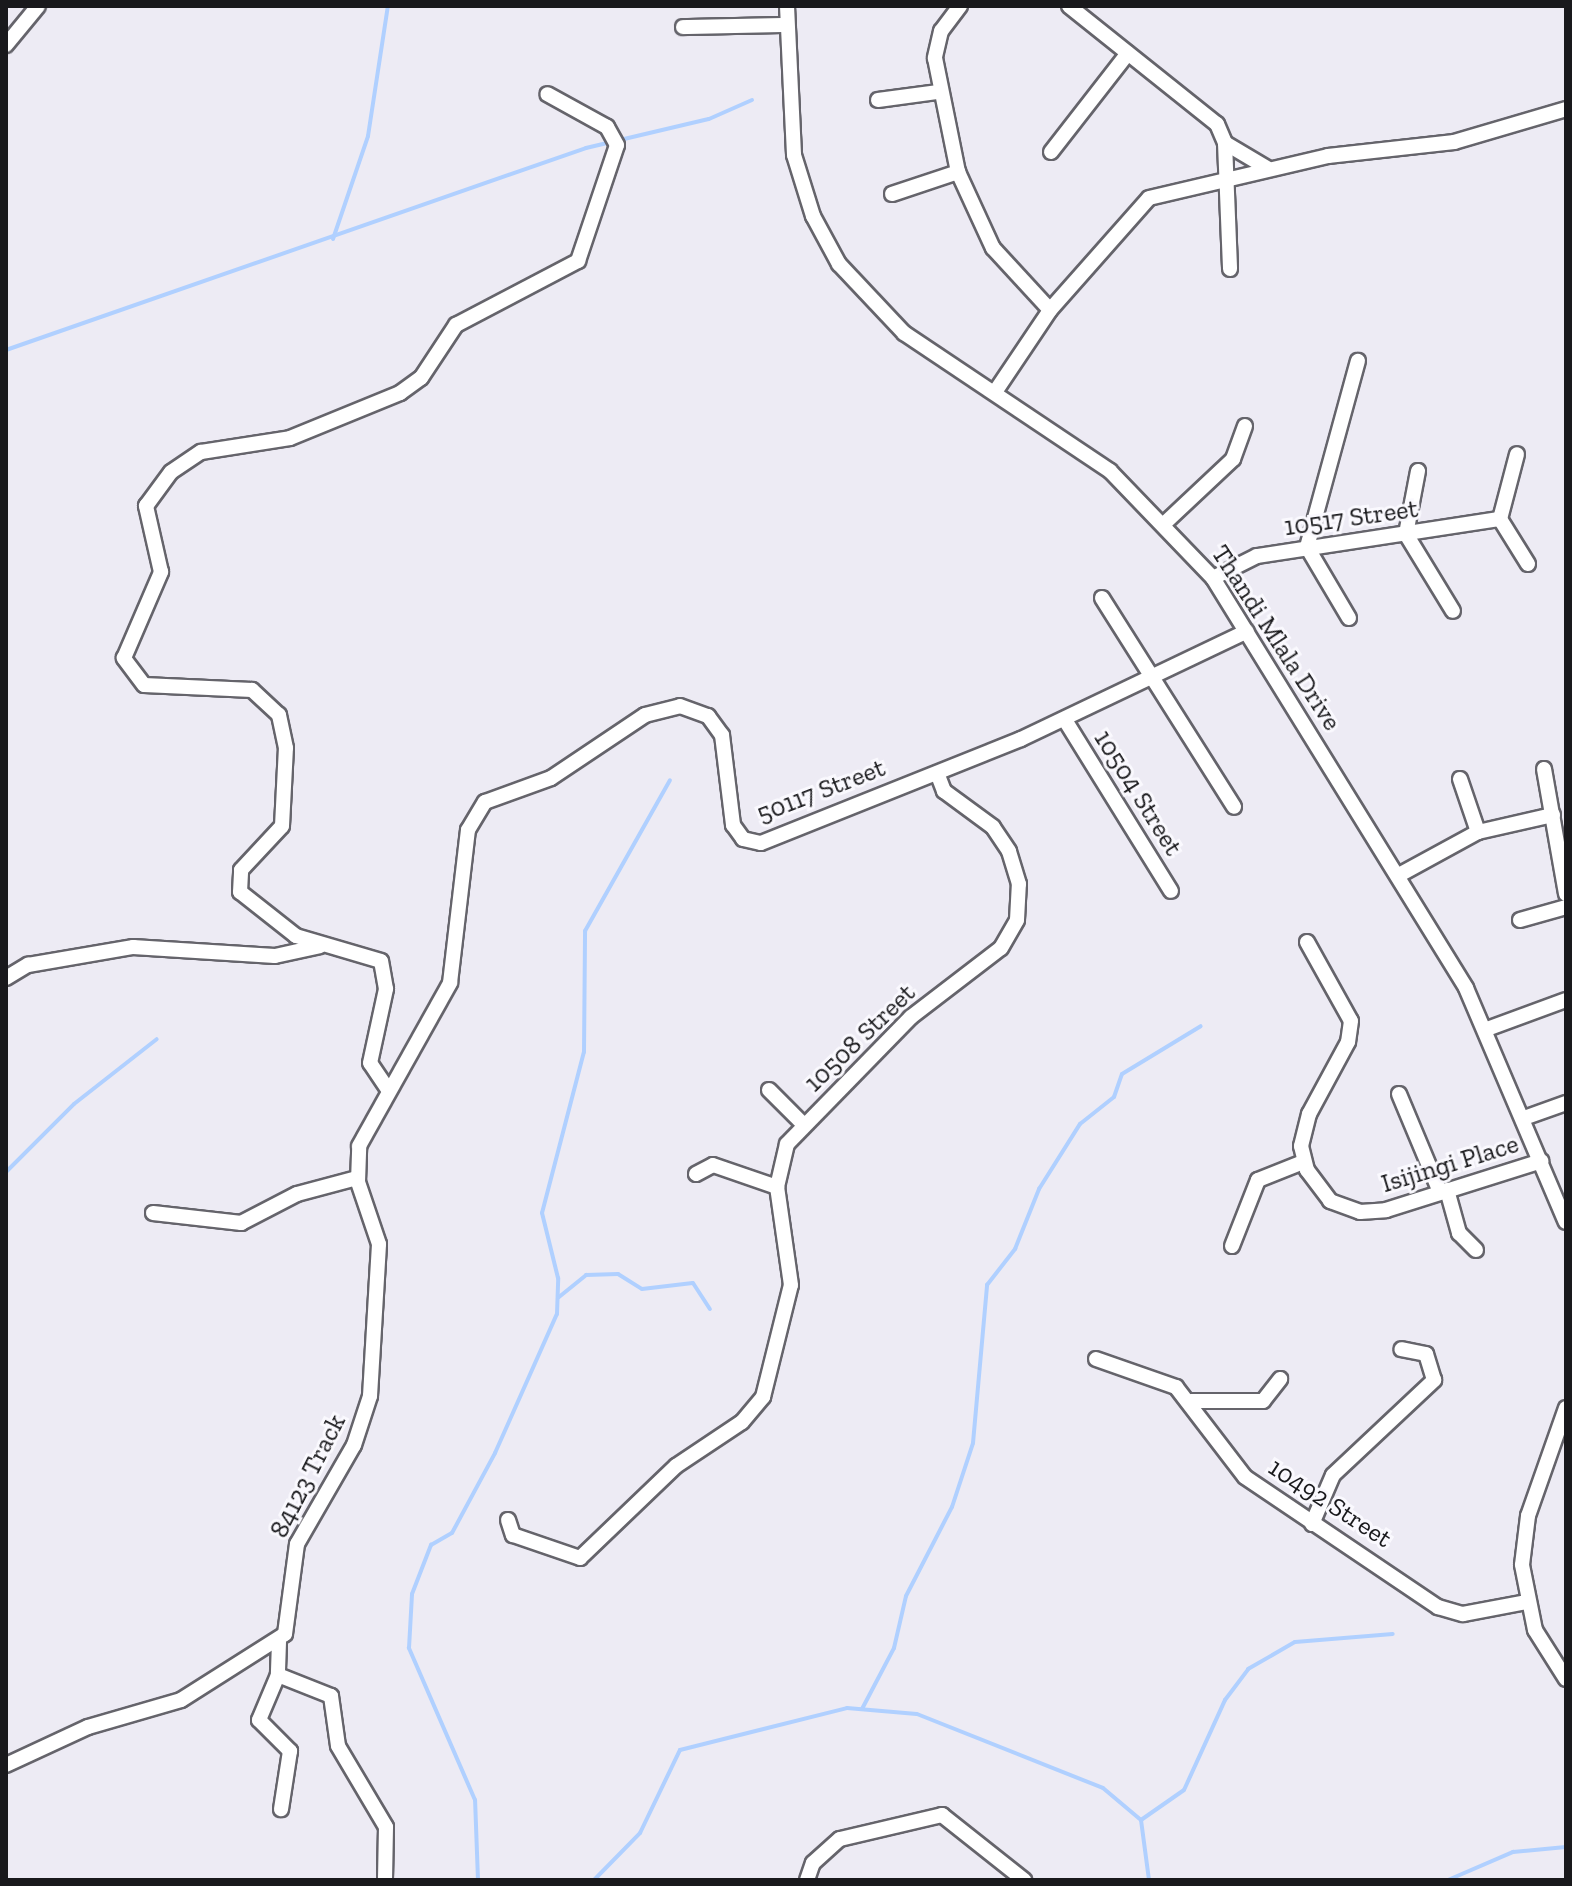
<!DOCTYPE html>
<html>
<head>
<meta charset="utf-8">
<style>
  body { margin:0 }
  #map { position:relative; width:1572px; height:1886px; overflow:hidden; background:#edebf4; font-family:"Zilla Slab",serif }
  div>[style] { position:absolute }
  .stream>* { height:4px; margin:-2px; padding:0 2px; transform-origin:2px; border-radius:2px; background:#b0d0ff }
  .roads { filter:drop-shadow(2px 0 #65646b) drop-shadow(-2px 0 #65646b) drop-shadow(0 2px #65646b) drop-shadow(0 -2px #65646b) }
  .minor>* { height:14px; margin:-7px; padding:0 7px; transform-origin:7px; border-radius:7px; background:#fff }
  span { translate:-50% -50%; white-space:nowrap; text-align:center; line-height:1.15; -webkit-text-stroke:6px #faf9fe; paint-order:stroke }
  .street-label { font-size:26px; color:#19191c }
  .frame { position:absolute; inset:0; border:8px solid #19191c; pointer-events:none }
</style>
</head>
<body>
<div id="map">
  <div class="stream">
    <div style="left:333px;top:239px;width:109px;rotate:-71.2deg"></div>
    <div style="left:368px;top:136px;width:132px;rotate:-81.3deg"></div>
    <div style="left:6px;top:350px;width:614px;rotate:-19.2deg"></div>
    <div style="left:586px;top:148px;width:126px;rotate:-13.3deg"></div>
    <div style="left:709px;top:119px;width:47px;rotate:-23.8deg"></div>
    <div style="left:6px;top:1172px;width:96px;rotate:-45deg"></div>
    <div style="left:74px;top:1104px;width:105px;rotate:-38.1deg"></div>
    <div style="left:559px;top:1297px;width:35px;rotate:-39deg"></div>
    <div style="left:586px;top:1275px;width:32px;rotate:-2deg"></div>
    <div style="left:618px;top:1274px;width:28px;rotate:32deg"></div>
    <div style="left:642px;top:1289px;width:51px;rotate:-6.7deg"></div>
    <div style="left:693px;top:1283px;width:31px;rotate:57deg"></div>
    <div style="left:862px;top:1709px;width:69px;rotate:-62.3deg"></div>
    <div style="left:894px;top:1648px;width:53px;rotate:-77deg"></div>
    <div style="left:906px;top:1596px;width:100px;rotate:-62.7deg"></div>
    <div style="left:952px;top:1507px;width:67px;rotate:-71.8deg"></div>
    <div style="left:973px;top:1443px;width:159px;rotate:-84.9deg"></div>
    <div style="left:987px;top:1285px;width:46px;rotate:-52.1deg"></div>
    <div style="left:1015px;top:1249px;width:65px;rotate:-68.2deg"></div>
    <div style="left:1039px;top:1189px;width:77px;rotate:-57.8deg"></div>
    <div style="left:1080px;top:1124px;width:43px;rotate:-38.5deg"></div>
    <div style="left:1114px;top:1097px;width:24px;rotate:-71deg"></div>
    <div style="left:1122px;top:1074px;width:92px;rotate:-31.3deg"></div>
    <div style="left:1141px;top:1820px;width:52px;rotate:-34.9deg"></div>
    <div style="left:1184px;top:1790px;width:99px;rotate:-65.5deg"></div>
    <div style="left:1225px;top:1700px;width:39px;rotate:-53deg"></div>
    <div style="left:1248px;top:1669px;width:54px;rotate:-29.9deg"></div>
    <div style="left:1295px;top:1642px;width:98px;rotate:-4.7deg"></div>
    <div style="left:478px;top:1880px;width:80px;rotate:-92.1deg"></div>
    <div style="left:475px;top:1800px;width:166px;rotate:-113.5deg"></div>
    <div style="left:409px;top:1648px;width:54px;rotate:-86.8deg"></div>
    <div style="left:412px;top:1594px;width:53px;rotate:-68.8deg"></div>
    <div style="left:431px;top:1545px;width:24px;rotate:-30deg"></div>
    <div style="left:452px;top:1533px;width:91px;rotate:-61.7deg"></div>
    <div style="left:495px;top:1453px;width:152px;rotate:-66deg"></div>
    <div style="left:557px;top:1314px;width:36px;rotate:-88deg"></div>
    <div style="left:558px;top:1278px;width:67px;rotate:-103.8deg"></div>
    <div style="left:542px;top:1213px;width:166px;rotate:-75.4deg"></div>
    <div style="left:584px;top:1052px;width:121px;rotate:-89.5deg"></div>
    <div style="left:585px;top:931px;width:173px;rotate:-60.6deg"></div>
    <div style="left:594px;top:1880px;width:66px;rotate:-45.6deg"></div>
    <div style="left:640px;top:1833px;width:92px;rotate:-64.3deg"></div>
    <div style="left:680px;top:1750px;width:172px;rotate:-14.1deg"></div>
    <div style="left:847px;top:1708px;width:70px;rotate:4.9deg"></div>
    <div style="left:917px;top:1714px;width:200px;rotate:21.7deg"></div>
    <div style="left:1103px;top:1788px;width:50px;rotate:40.1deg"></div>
    <div style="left:1141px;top:1820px;width:61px;rotate:82.4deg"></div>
    <div style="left:1448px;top:1880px;width:71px;rotate:-23.3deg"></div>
    <div style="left:1513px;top:1852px;width:53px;rotate:-5.4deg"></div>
  </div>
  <div class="roads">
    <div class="minor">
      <div style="left:787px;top:6px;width:149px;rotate:87.3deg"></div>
      <div style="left:794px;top:155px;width:64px;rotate:72.7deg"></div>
      <div style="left:813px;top:216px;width:55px;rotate:61.6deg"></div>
      <div style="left:839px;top:264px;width:95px;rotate:46.7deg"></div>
      <div style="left:904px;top:333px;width:248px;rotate:33.8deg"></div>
      <div style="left:1110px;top:471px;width:149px;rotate:46.1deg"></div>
      <div style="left:1213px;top:578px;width:482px;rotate:58.3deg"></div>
      <div style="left:1466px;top:988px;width:254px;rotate:66.9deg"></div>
      <div style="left:960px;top:6px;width:31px;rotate:127deg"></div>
      <div style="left:941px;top:31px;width:28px;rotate:103deg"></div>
      <div style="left:935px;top:58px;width:116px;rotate:78.6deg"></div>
      <div style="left:958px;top:172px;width:84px;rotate:65.3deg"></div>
      <div style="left:993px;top:248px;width:84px;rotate:47.4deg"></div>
      <div style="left:1069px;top:6px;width:189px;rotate:38.6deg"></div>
      <div style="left:1217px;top:124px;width:21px;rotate:67deg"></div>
      <div style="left:1225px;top:143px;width:126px;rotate:87.7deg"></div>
      <div style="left:683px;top:27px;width:104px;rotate:-1.1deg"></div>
      <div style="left:6px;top:45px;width:50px;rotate:-50.6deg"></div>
      <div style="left:878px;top:100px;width:61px;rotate:-7.6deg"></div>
      <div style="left:1225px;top:143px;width:49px;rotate:30.8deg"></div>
      <div style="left:1051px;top:152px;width:125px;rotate:-52.1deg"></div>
      <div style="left:892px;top:194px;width:70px;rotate:-18.4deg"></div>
      <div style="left:995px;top:392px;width:99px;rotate:-56.1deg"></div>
      <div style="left:1050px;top:310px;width:149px;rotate:-48.5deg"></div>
      <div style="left:1149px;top:198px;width:184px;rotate:-13.2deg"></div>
      <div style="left:1328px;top:156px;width:127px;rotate:-6.3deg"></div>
      <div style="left:1454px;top:142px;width:117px;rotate:-16.4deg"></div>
      <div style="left:1418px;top:471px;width:64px;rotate:100.8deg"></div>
      <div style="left:1406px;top:534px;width:90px;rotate:58.6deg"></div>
      <div style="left:1500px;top:519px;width:67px;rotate:-75.3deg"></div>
      <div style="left:1500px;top:519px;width:53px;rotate:58.1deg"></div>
      <div style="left:1166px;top:522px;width:92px;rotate:-43.2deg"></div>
      <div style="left:1233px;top:459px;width:35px;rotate:-70deg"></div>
      <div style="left:1213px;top:578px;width:49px;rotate:-26.6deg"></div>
      <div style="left:1257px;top:556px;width:246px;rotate:-8.7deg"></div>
      <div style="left:1102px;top:598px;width:247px;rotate:57.7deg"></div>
      <div style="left:1349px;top:618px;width:82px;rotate:-120.6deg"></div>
      <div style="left:1307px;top:547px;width:193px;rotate:-74.7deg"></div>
      <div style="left:1065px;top:720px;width:201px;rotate:58.2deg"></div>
      <div style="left:1544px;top:769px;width:127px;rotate:80deg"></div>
      <div style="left:1460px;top:779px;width:56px;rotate:71.2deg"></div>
      <div style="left:1399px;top:875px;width:90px;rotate:-28.6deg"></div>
      <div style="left:1478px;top:832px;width:77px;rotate:-12.8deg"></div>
      <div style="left:1520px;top:920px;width:48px;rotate:-15.8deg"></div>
      <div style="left:1307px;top:942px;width:90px;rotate:60.9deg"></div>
      <div style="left:1351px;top:1021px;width:21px;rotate:98deg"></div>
      <div style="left:1348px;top:1042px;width:82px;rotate:118.4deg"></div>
      <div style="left:1309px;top:1114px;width:33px;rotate:104deg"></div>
      <div style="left:1301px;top:1146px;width:25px;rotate:76deg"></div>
      <div style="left:1307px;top:1170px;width:39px;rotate:53deg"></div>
      <div style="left:1330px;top:1201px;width:32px;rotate:20deg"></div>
      <div style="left:1360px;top:1212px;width:26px;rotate:-4deg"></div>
      <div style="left:1386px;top:1210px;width:163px;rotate:-17.5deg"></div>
      <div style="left:6px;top:978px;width:26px;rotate:-31deg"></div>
      <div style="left:28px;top:965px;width:107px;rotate:-9.7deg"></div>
      <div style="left:133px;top:947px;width:142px;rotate:3.6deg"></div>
      <div style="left:275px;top:956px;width:46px;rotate:-12.5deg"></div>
      <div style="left:1487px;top:1029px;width:84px;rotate:-20.2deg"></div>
      <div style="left:387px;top:1088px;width:30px;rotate:-124deg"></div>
      <div style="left:370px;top:1063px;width:76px;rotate:-77.8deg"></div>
      <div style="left:386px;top:989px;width:28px;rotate:-100deg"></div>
      <div style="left:381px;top:961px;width:89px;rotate:-163.6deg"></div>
      <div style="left:296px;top:936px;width:71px;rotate:-141.8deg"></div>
      <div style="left:240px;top:892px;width:22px;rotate:-87deg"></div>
      <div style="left:241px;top:870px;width:60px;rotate:-47deg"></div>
      <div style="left:282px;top:826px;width:78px;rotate:-87.1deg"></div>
      <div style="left:286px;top:748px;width:34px;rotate:-102deg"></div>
      <div style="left:279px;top:715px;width:37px;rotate:-137deg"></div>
      <div style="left:252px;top:690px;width:108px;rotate:-177.3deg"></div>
      <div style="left:144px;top:685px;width:34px;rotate:-127deg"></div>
      <div style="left:124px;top:658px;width:94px;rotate:-66.7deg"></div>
      <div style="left:161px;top:572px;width:68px;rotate:-102.8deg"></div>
      <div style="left:146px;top:506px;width:42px;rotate:-53.7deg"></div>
      <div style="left:171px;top:472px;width:36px;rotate:-34deg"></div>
      <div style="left:201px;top:452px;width:90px;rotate:-8.9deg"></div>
      <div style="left:290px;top:438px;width:119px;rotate:-22.2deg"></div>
      <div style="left:400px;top:393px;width:26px;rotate:-36deg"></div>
      <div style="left:421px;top:378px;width:64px;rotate:-56.6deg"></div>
      <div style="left:456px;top:325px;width:138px;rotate:-27.7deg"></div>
      <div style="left:578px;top:261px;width:122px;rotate:-71.4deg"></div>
      <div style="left:617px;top:145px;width:21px;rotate:-119deg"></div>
      <div style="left:607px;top:127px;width:68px;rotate:-151.2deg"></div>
      <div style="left:769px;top:1090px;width:49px;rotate:45deg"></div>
      <div style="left:1399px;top:1094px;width:106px;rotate:67.3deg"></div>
      <div style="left:1524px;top:1118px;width:45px;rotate:-19.7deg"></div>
      <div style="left:696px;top:1174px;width:19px;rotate:-28deg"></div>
      <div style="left:713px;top:1165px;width:68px;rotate:19deg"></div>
      <div style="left:1447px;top:1190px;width:45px;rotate:74.4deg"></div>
      <div style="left:1459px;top:1233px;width:24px;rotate:45deg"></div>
      <div style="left:153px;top:1213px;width:89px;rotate:6.5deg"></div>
      <div style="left:241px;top:1223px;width:63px;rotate:-27.4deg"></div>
      <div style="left:297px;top:1194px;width:62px;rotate:-14.9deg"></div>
      <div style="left:1232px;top:1246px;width:71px;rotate:-68.5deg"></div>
      <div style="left:1258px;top:1180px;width:48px;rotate:-21.8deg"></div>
      <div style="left:1096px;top:1359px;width:85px;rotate:19.3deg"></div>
      <div style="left:1176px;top:1387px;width:113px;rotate:52.5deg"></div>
      <div style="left:1245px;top:1477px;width:233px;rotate:34deg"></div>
      <div style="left:1438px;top:1607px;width:26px;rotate:16deg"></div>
      <div style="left:1463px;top:1614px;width:64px;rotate:-10.8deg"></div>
      <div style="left:1191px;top:1401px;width:72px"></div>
      <div style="left:1263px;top:1401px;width:28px;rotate:-52deg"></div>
      <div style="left:1566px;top:1408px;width:114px;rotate:109.4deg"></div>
      <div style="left:1528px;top:1516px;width:49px;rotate:97deg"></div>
      <div style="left:1522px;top:1565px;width:66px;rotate:78.7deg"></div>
      <div style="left:1535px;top:1630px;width:58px;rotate:57.7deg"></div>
      <div style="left:508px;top:1520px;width:16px;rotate:72deg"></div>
      <div style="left:513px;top:1535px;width:71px;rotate:18.9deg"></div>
      <div style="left:580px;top:1558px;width:133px;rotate:-43.8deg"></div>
      <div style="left:676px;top:1466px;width:79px;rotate:-33.7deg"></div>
      <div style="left:742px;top:1422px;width:33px;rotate:-50deg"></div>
      <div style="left:763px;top:1397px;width:115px;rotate:-76deg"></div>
      <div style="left:791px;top:1285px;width:99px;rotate:-98.1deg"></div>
      <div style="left:777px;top:1187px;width:44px;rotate:-76.9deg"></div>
      <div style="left:787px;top:1144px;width:177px;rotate:-45.7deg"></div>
      <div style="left:911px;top:1017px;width:113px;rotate:-37.5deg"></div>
      <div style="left:1001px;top:948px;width:32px;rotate:-60deg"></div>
      <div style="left:1017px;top:920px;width:36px;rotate:-87deg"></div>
      <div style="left:1019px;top:884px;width:34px;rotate:-107deg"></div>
      <div style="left:1009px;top:851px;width:29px;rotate:-124deg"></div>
      <div style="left:993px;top:827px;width:61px;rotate:-143.7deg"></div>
      <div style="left:944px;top:791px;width:19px;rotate:-111deg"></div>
      <div style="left:1312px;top:1524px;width:53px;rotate:-66.8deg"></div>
      <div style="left:1333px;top:1475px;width:139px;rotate:-43.2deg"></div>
      <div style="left:1434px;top:1380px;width:27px;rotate:-107deg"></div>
      <div style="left:1426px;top:1354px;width:25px;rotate:-169deg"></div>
      <div style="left:279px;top:1642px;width:33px;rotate:92deg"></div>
      <div style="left:278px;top:1675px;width:49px;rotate:112.9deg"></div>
      <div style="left:259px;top:1720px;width:44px;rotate:45deg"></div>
      <div style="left:290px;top:1751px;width:59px;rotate:98.8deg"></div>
      <div style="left:278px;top:1675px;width:57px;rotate:21.6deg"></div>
      <div style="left:331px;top:1696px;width:50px;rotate:82deg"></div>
      <div style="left:338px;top:1746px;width:94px;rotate:59.3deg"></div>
      <div style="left:386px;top:1827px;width:53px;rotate:91.1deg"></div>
      <div style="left:6px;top:1765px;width:90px;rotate:-24.9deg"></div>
      <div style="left:88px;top:1727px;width:97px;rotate:-16.2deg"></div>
      <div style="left:181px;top:1700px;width:123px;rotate:-32.4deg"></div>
      <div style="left:285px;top:1634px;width:91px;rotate:-82.4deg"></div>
      <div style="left:297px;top:1544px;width:114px;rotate:-60.1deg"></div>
      <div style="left:354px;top:1445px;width:52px;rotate:-71.9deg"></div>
      <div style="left:370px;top:1396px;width:152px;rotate:-86.6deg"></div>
      <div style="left:379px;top:1244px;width:65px;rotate:-108.7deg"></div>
      <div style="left:358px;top:1182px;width:36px;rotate:-88deg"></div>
      <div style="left:359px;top:1146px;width:187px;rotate:-60.8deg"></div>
      <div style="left:450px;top:983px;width:154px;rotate:-83.3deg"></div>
      <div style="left:468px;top:830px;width:33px;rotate:-59deg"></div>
      <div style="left:485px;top:802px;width:70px;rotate:-20deg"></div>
      <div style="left:551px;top:778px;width:113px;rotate:-33.8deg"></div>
      <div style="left:645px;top:715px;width:36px;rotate:-14deg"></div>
      <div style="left:680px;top:706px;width:30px;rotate:20deg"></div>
      <div style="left:708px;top:716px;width:24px;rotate:54deg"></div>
      <div style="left:722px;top:735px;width:91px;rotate:83deg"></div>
      <div style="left:733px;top:825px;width:17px;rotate:54deg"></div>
      <div style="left:743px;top:839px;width:18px;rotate:13deg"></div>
      <div style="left:761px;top:843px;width:280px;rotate:-21.8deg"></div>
      <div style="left:1021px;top:739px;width:250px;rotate:-25.5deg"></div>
      <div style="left:807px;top:1880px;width:18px;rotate:-71deg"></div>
      <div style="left:813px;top:1863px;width:36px;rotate:-42deg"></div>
      <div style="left:840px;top:1839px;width:105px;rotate:-13.2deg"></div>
      <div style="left:942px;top:1815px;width:105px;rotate:38.4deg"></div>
    </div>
  </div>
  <div class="street-label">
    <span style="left:1351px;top:518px;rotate:-8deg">10517 Street</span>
    <span style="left:1276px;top:638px;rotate:57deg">Thandi Mlala Drive</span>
    <span style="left:821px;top:791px;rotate:-21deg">50117 Street</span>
    <span style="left:1138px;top:793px;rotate:58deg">10504 Street</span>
    <span style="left:860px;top:1038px;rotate:-44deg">10508 Street</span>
    <span style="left:1450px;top:1164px;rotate:-17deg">Isijingi Place</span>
    <span style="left:308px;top:1476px;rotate:-63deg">84123 Track</span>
    <span style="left:1330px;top:1503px;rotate:33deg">10492 Street</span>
  </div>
  <div class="frame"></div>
</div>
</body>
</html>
